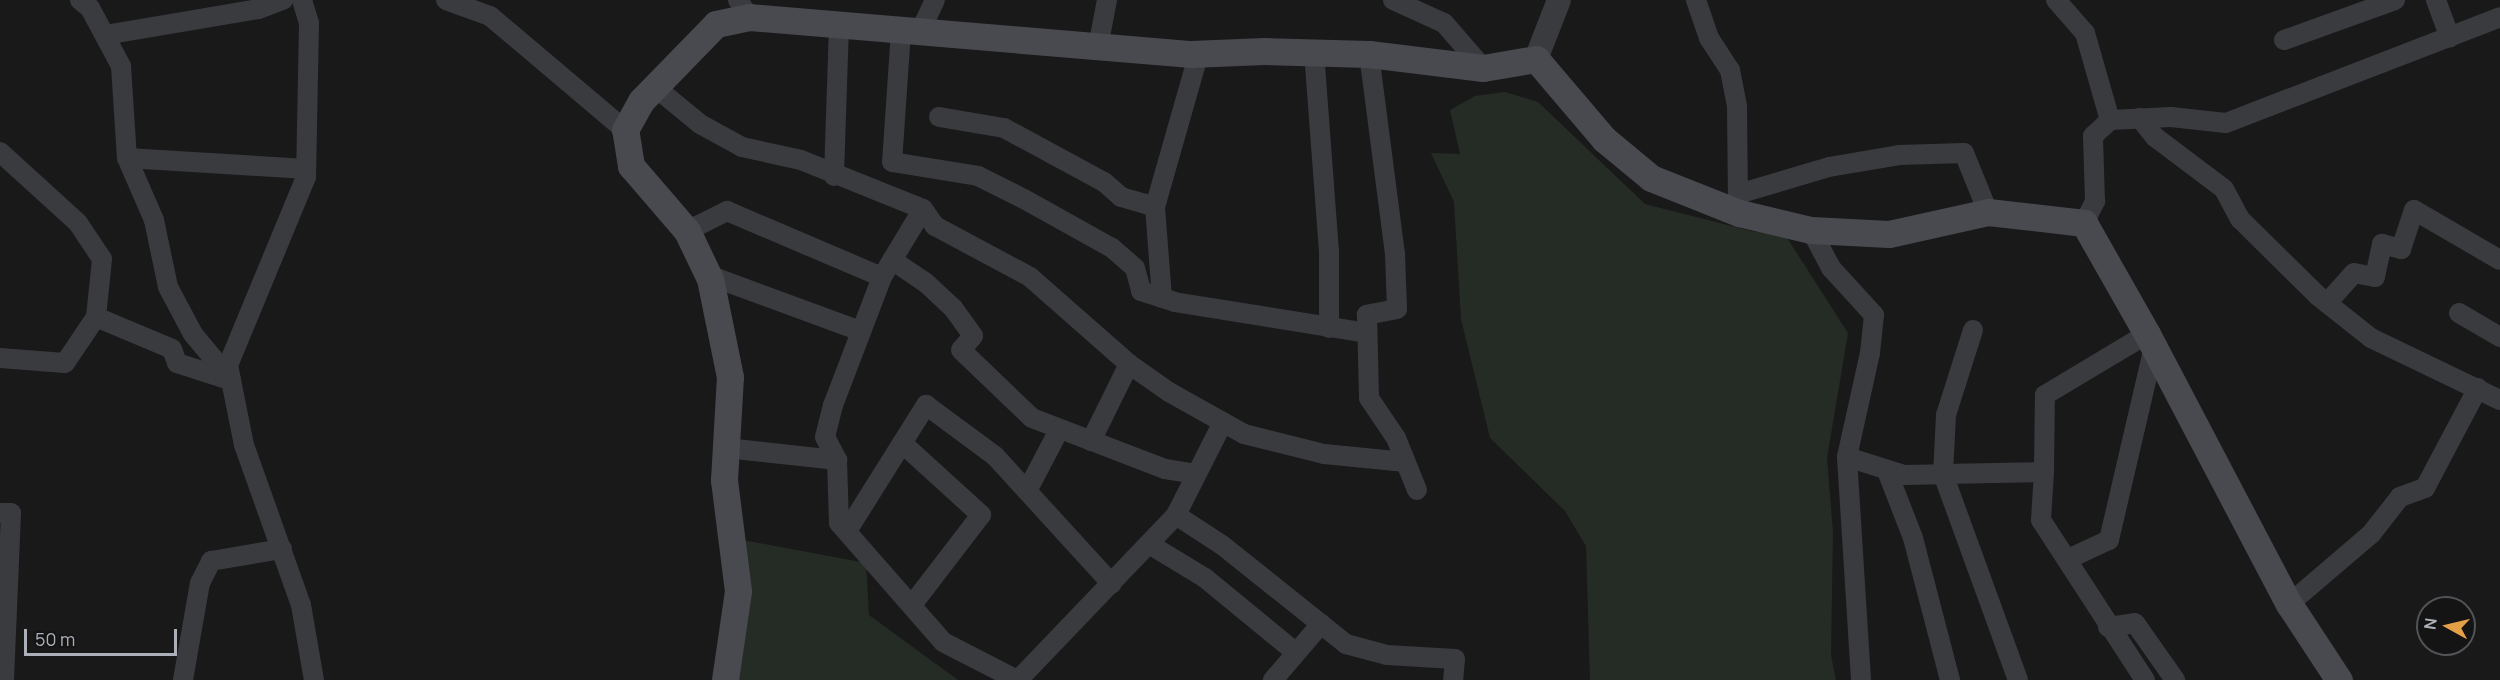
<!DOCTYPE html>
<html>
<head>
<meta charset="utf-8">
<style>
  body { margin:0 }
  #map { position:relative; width:2500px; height:680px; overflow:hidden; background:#19191a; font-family:Manrope,sans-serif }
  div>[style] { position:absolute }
  .green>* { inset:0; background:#252c25 }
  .minor>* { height:20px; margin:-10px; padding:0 10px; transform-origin:10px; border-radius:10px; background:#3a3b3f }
  .tertiary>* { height:24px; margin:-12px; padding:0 12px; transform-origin:12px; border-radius:12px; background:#3a3b3f }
  .secondary>* { height:27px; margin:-13.5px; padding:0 13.5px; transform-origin:13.5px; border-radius:13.5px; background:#484a4f }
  span { translate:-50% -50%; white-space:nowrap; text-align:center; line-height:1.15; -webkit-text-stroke:5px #141415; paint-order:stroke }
  .north { position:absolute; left:2416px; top:596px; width:60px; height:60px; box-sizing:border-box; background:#141415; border:2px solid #515357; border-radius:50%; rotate:278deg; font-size:16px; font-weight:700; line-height:24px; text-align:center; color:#acb1b9 }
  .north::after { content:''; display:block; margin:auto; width:21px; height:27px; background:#e4a047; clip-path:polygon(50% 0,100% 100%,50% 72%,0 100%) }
  .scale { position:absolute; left:24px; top:629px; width:153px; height:27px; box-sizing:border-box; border:3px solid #acb1b9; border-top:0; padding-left:8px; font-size:18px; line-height:21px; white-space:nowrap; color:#acb1b9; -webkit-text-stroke:4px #141415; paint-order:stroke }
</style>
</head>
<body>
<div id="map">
  <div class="green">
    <div style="clip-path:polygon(1505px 92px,1538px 102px,1645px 204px,1755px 232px,1784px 233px,1848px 333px,1827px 458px,1833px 532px,1831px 655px,1836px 680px,1590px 680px,1586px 546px,1565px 511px,1490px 438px,1461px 319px,1454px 202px,1431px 153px,1460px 154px,1450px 110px,1475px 96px)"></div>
    <div style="clip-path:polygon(743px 540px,866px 563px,869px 615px,958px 680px,738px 680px)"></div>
  </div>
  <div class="minor">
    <div style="left:80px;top:0;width:13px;rotate:39deg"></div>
    <div style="left:90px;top:8px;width:66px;rotate:61.9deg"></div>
    <div style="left:121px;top:66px;width:92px;rotate:86.3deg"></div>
    <div style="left:127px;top:158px;width:68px;rotate:66.5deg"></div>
    <div style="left:154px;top:220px;width:68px;rotate:78.2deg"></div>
    <div style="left:168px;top:287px;width:53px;rotate:62deg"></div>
    <div style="left:193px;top:334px;width:60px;rotate:50.4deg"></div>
    <div style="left:302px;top:0;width:24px;rotate:73deg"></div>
    <div style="left:309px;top:23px;width:154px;rotate:91.1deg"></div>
    <div style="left:306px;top:177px;width:204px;rotate:112.5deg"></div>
    <div style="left:228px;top:365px;width:82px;rotate:78.7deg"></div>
    <div style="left:244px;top:445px;width:170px;rotate:70.4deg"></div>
    <div style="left:301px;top:605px;width:76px;rotate:80.2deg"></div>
    <div style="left:446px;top:0;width:47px;rotate:20deg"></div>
    <div style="left:490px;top:16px;width:177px;rotate:40.2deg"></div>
    <div style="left:738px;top:0;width:20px;rotate:57deg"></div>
    <div style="left:1393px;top:0;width:56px;rotate:24.3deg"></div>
    <div style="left:1444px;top:23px;width:60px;rotate:49.1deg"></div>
    <div style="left:1696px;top:0;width:40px;rotate:71.1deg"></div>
    <div style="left:1709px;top:38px;width:38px;rotate:57deg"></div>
    <div style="left:1730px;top:70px;width:38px;rotate:79deg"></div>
    <div style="left:1737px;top:107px;width:98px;rotate:89.4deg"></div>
    <div style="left:2056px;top:0;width:44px;rotate:48.7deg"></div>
    <div style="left:2085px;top:33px;width:91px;rotate:74deg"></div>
    <div style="left:2436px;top:0;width:40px;rotate:69.8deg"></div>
    <div style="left:901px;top:31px;width:131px;rotate:93.9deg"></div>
    <div style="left:892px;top:162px;width:87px;rotate:9.2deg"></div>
    <div style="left:978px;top:176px;width:51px;rotate:26.6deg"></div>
    <div style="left:1024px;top:199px;width:101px;rotate:29.1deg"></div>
    <div style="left:1112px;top:248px;width:30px;rotate:41deg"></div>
    <div style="left:1135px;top:268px;width:24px;rotate:75deg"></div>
    <div style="left:1141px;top:291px;width:35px;rotate:18deg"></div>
    <div style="left:1174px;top:302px;width:195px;rotate:9.1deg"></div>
    <div style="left:920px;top:32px;width:35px;rotate:-65deg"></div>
    <div style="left:105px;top:35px;width:156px;rotate:-9.6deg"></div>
    <div style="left:259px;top:9px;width:26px;rotate:-21deg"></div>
    <div style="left:2284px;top:40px;width:118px;rotate:-19.8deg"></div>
    <div style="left:1098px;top:47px;width:48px;rotate:-79.2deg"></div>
    <div style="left:1314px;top:52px;width:200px;rotate:85.7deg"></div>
    <div style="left:1329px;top:251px;width:77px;rotate:90deg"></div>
    <div style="left:1369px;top:54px;width:202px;rotate:82.6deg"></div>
    <div style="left:1395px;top:254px;width:55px;rotate:87.9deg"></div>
    <div style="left:1397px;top:309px;width:31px;rotate:169deg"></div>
    <div style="left:1367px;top:315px;width:83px;rotate:88.6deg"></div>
    <div style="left:1369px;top:398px;width:48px;rotate:56deg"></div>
    <div style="left:1396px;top:438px;width:56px;rotate:68deg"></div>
    <div style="left:655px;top:87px;width:58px;rotate:39.4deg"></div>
    <div style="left:700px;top:124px;width:48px;rotate:28.7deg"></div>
    <div style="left:742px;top:147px;width:60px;rotate:12.4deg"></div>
    <div style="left:801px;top:160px;width:131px;rotate:21.9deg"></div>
    <div style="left:923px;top:209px;width:21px;rotate:55deg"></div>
    <div style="left:935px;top:226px;width:108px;rotate:28.2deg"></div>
    <div style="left:1030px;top:277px;width:132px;rotate:41.3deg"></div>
    <div style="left:1129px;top:364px;width:49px;rotate:35deg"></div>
    <div style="left:1169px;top:392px;width:86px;rotate:29.2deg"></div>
    <div style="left:1244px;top:434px;width:82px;rotate:14deg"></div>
    <div style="left:1324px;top:454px;width:82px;rotate:5.6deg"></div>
    <div style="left:939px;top:117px;width:66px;rotate:9.6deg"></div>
    <div style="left:1004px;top:128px;width:114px;rotate:28.4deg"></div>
    <div style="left:1104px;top:182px;width:23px;rotate:41deg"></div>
    <div style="left:1121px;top:197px;width:35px;rotate:16deg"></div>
    <div style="left:2140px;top:118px;width:24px;rotate:52deg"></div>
    <div style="left:2155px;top:137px;width:86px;rotate:37deg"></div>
    <div style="left:2224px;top:189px;width:34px;rotate:62deg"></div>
    <div style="left:2240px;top:219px;width:110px;rotate:44.6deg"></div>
    <div style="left:2318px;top:296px;width:68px;rotate:38.4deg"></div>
    <div style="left:2371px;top:338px;width:143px;rotate:25.7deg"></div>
    <div style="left:0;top:152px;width:105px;rotate:42.3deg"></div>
    <div style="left:78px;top:223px;width:43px;rotate:56.3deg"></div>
    <div style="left:102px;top:259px;width:58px;rotate:95.9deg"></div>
    <div style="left:127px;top:158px;width:179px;rotate:3.5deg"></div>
    <div style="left:834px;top:176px;width:150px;rotate:-88.1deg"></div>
    <div style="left:1738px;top:194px;width:95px;rotate:-16.5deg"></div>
    <div style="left:1829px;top:167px;width:71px;rotate:-9.7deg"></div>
    <div style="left:1899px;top:155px;width:65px;rotate:-1.8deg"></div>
    <div style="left:1964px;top:153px;width:64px;rotate:67.9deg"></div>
    <div style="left:923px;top:209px;width:79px;rotate:121.1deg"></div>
    <div style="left:882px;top:277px;width:137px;rotate:110.9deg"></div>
    <div style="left:833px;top:405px;width:33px;rotate:104deg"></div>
    <div style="left:825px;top:437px;width:26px;rotate:62deg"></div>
    <div style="left:837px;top:460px;width:63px;rotate:88.2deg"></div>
    <div style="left:839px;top:523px;width:158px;rotate:48.8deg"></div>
    <div style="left:943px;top:642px;width:83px;rotate:27.2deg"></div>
    <div style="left:2084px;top:223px;width:25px;rotate:-63deg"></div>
    <div style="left:2095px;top:201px;width:65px;rotate:-91.8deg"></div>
    <div style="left:2093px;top:136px;width:23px;rotate:-43deg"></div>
    <div style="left:2110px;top:120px;width:61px;rotate:-2.8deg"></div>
    <div style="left:2171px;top:117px;width:55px;rotate:6.2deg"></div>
    <div style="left:2226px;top:123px;width:294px;rotate:-21.1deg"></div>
    <div style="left:1811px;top:230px;width:43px;rotate:62.2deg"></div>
    <div style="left:1831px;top:268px;width:64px;rotate:47.5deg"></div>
    <div style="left:1874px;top:315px;width:38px;rotate:96deg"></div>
    <div style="left:1870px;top:353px;width:107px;rotate:102.5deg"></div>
    <div style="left:1847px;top:457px;width:223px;rotate:86.4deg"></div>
    <div style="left:687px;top:231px;width:45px;rotate:-26.6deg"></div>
    <div style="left:727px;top:211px;width:168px;rotate:23.1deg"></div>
    <div style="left:892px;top:260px;width:40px;rotate:34deg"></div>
    <div style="left:925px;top:282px;width:38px;rotate:43deg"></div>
    <div style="left:953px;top:308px;width:34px;rotate:54deg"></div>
    <div style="left:973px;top:336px;width:18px;rotate:131deg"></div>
    <div style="left:961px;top:350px;width:98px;rotate:43.8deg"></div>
    <div style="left:1032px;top:418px;width:142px;rotate:21deg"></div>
    <div style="left:1165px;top:469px;width:31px;rotate:9deg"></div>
    <div style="left:708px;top:275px;width:162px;rotate:20.2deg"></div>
    <div style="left:1162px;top:298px;width:91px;rotate:-94.4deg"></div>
    <div style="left:1155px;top:207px;width:160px;rotate:-74.1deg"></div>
    <div style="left:2327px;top:303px;width:40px;rotate:-48deg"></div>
    <div style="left:2354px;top:273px;width:21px;rotate:11deg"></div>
    <div style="left:2375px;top:277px;width:34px;rotate:-78deg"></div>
    <div style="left:2382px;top:244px;width:20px;rotate:15deg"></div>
    <div style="left:2401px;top:249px;width:41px;rotate:-71.6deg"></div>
    <div style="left:2414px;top:210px;width:99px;rotate:30.2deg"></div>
    <div style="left:2459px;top:313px;width:48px;rotate:30.3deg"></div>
    <div style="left:1973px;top:330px;width:89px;rotate:107.6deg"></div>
    <div style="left:1946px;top:415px;width:59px;rotate:92.9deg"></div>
    <div style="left:1943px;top:474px;width:101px;rotate:-1.1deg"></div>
    <div style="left:2044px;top:472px;width:48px;rotate:93.6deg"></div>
    <div style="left:2041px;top:520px;width:191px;rotate:57deg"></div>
    <div style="left:0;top:358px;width:65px;rotate:4.4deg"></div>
    <div style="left:65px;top:363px;width:55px;rotate:-56deg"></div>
    <div style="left:96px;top:317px;width:82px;rotate:22.8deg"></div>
    <div style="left:172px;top:349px;width:15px;rotate:70deg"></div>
    <div style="left:177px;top:363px;width:56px;rotate:17.8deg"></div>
    <div style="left:1091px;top:441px;width:86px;rotate:-63.7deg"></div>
    <div style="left:902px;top:443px;width:107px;rotate:42.3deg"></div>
    <div style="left:981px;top:515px;width:113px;rotate:127.5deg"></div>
    <div style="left:726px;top:448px;width:112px;rotate:6.2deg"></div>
    <div style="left:1847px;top:457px;width:60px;rotate:17.5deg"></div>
    <div style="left:1904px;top:475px;width:39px;rotate:-1deg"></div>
    <div style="left:1943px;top:474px;width:219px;rotate:70deg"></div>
    <div style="left:1887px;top:471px;width:72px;rotate:68.8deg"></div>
    <div style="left:1913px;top:538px;width:147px;rotate:75.4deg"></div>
    <div style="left:2044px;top:472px;width:77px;rotate:-89.3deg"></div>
    <div style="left:2045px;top:395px;width:119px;rotate:-30.9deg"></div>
    <div style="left:1027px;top:491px;width:69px;rotate:-62.3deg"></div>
    <div style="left:0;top:513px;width:11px"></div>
    <div style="left:11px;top:513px;width:167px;rotate:92.4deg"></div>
    <div style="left:1176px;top:515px;width:55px;rotate:33.1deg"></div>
    <div style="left:1222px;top:545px;width:159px;rotate:38.6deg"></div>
    <div style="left:1346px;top:644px;width:42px;rotate:15deg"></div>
    <div style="left:1387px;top:655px;width:68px;rotate:3.4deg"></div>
    <div style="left:1455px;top:659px;width:21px;rotate:95deg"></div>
    <div style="left:847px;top:531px;width:149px;rotate:-57.9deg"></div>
    <div style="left:926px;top:405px;width:86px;rotate:36.5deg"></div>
    <div style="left:995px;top:456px;width:173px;rotate:47.6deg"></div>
    <div style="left:1149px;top:544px;width:66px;rotate:31.3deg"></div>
    <div style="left:1205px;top:578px;width:117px;rotate:39.4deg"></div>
    <div style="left:2068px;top:559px;width:45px;rotate:-24.9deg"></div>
    <div style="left:2109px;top:540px;width:198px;rotate:-76.9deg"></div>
    <div style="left:2289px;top:604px;width:108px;rotate:-40.5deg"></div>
    <div style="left:2371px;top:534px;width:47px;rotate:-51.9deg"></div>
    <div style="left:2400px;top:497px;width:27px;rotate:-20deg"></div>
    <div style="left:2425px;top:488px;width:113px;rotate:-62.1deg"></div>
    <div style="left:2108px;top:627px;width:27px;rotate:-8deg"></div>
    <div style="left:2135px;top:623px;width:70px;rotate:54.9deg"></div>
    <div style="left:183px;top:680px;width:98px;rotate:-80.1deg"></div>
    <div style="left:200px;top:583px;width:25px;rotate:-63deg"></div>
    <div style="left:211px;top:561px;width:72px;rotate:-9.6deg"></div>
    <div style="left:1018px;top:680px;width:228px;rotate:-46.2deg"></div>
    <div style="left:1176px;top:515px;width:104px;rotate:-63.2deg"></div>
    <div style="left:1273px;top:680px;width:74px;rotate:-49.4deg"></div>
  </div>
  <div class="tertiary">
    <div style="left:1536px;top:59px;width:63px;rotate:-68.7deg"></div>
  </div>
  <div class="secondary">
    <div style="left:725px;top:680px;width:90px;rotate:-81.7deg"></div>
    <div style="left:738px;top:591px;width:112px;rotate:-97.2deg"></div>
    <div style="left:724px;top:480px;width:103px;rotate:-86.7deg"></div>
    <div style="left:730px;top:377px;width:100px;rotate:-101.5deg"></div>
    <div style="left:710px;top:279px;width:53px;rotate:-115.6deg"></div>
    <div style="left:687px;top:231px;width:86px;rotate:-130.7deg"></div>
    <div style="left:631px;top:166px;width:36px;rotate:-99deg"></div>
    <div style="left:625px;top:130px;width:33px;rotate:-61deg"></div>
    <div style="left:641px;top:101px;width:107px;rotate:-45.8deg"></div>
    <div style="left:716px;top:24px;width:34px;rotate:-12deg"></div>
    <div style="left:749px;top:17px;width:444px;rotate:4.8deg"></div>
    <div style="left:1191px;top:54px;width:73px;rotate:-2.4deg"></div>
    <div style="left:1264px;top:51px;width:105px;rotate:1.6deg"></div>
    <div style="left:1369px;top:54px;width:115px;rotate:7deg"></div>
    <div style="left:1483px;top:68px;width:54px;rotate:-9.6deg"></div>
    <div style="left:1536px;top:59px;width:105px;rotate:49.6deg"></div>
    <div style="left:1604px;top:139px;width:61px;rotate:39.7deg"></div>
    <div style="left:1651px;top:178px;width:95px;rotate:21.7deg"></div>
    <div style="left:1739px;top:213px;width:74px;rotate:13.3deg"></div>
    <div style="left:1811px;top:230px;width:78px;rotate:2.9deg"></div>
    <div style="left:1889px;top:234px;width:101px;rotate:-12.5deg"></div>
    <div style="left:1988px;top:212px;width:97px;rotate:6.5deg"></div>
    <div style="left:2084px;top:223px;width:128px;rotate:60.4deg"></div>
    <div style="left:2147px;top:334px;width:305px;rotate:62.3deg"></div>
    <div style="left:2289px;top:604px;width:91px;rotate:56.7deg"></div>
  </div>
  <div class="north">N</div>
  <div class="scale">50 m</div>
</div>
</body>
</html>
